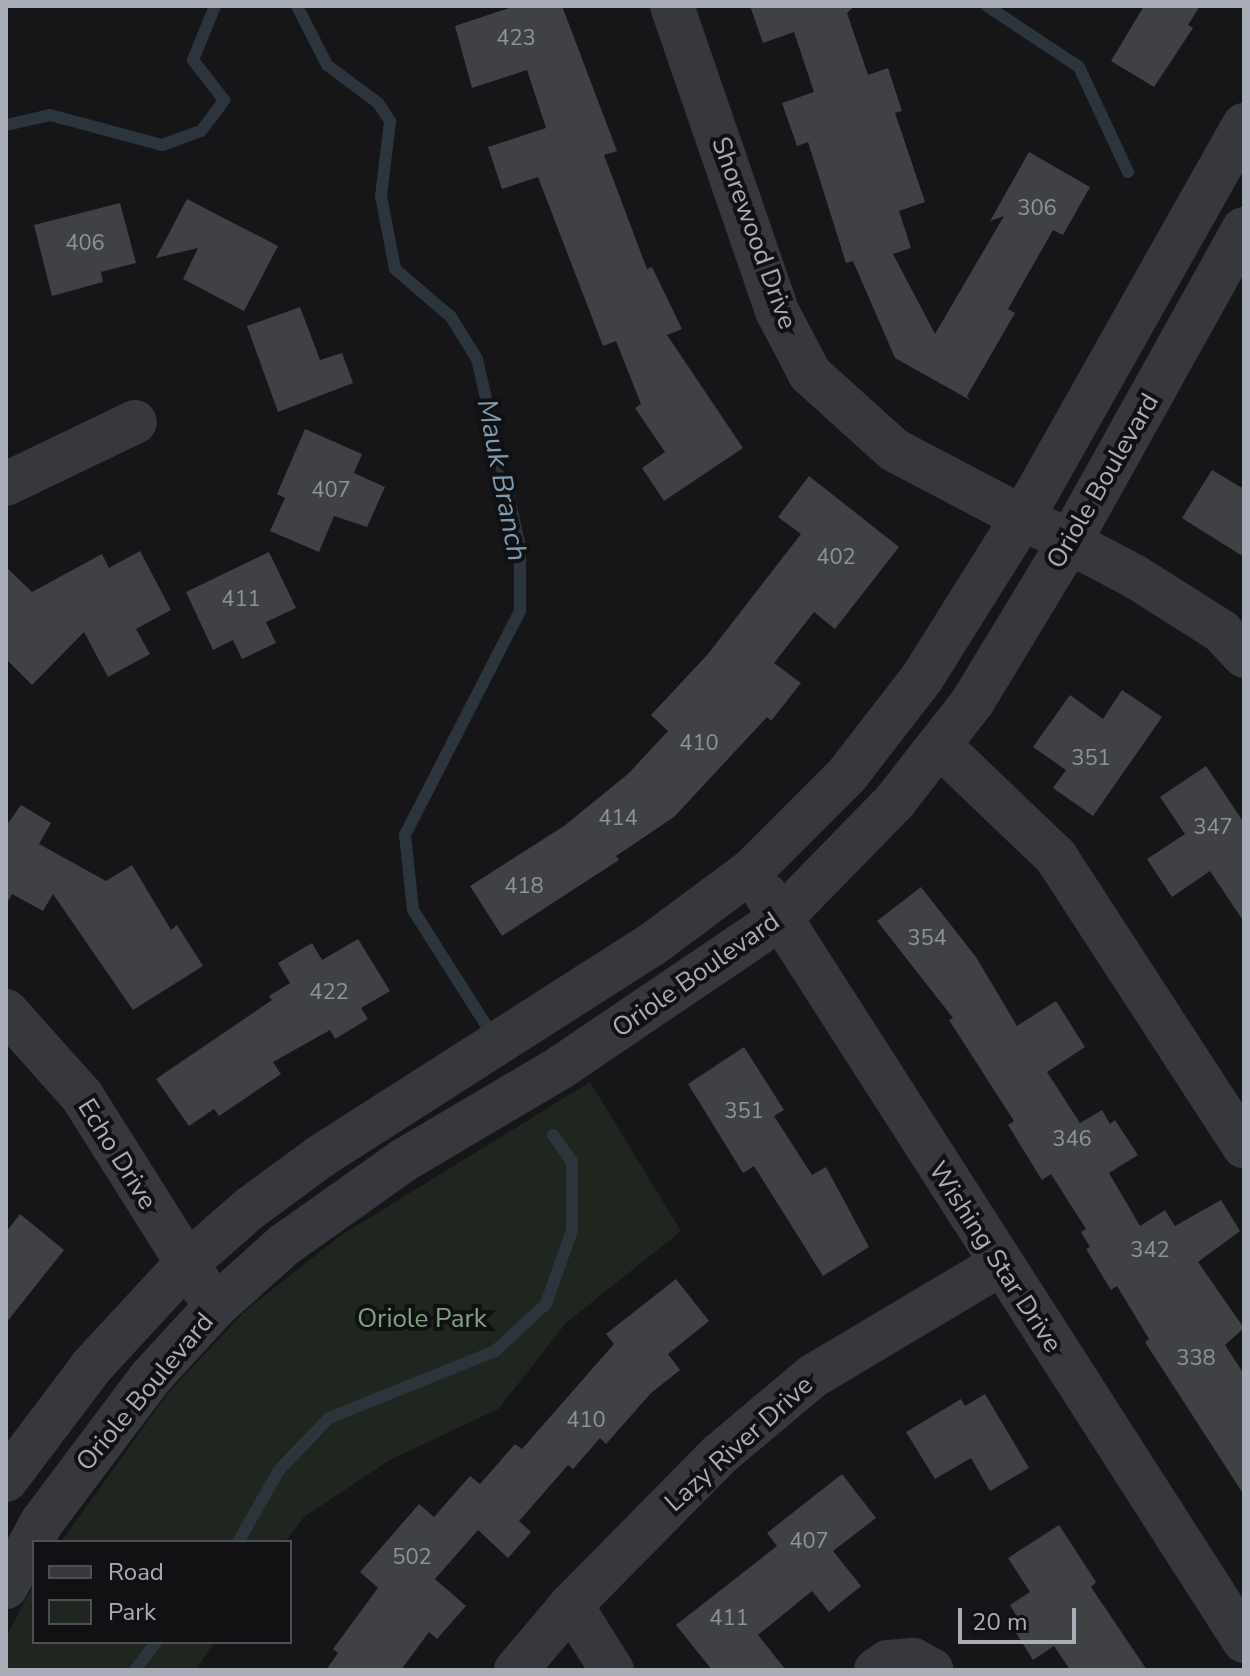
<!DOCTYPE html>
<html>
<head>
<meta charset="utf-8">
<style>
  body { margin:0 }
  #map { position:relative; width:1250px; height:1676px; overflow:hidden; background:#161618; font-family:"Nunito Sans",sans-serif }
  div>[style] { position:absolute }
  .green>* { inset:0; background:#1e261f }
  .stream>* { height:12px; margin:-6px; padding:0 6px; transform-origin:6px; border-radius:6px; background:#2c353c }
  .building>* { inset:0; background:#404145 }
  .minor>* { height:44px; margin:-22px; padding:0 22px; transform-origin:22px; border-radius:22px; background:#37383d }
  span { translate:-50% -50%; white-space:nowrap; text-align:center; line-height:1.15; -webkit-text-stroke:8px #111113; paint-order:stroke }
  .number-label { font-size:22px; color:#8e929b }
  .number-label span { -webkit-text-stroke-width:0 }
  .street-label { font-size:26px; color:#a8adb8 }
  .park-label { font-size:26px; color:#7fa381 }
  .water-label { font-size:28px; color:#7f9bb3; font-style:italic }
  .frame { position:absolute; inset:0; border:8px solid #a8adb8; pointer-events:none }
  .legend { position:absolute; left:32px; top:1540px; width:260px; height:104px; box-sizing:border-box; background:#111113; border:2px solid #4d4f55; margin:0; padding:10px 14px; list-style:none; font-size:24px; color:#a8adb8 }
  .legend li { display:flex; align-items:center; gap:16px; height:40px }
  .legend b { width:40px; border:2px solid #4d4f55 }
  .scale { position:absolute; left:958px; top:1608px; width:118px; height:36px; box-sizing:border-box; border:4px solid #a8adb8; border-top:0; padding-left:10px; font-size:24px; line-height:28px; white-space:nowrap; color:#a8adb8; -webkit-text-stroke:6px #111113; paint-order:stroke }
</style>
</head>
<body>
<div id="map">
  <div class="green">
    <div style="clip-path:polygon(590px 1082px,681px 1231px,567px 1322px,498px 1409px,390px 1460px,304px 1517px,285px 1542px,61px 1542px,168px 1393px,245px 1311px,340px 1236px)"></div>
    <div style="clip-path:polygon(34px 1584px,34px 1642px,214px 1642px,196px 1670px,6px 1670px,6px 1637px)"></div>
  </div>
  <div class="stream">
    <div style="left:297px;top:6px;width:66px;rotate:63deg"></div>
    <div style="left:327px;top:65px;width:64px;rotate:36.7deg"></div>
    <div style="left:378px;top:103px;width:22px;rotate:56deg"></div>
    <div style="left:390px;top:121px;width:76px;rotate:96.8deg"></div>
    <div style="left:381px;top:196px;width:74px;rotate:79.1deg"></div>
    <div style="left:395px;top:269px;width:74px;rotate:40.6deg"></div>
    <div style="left:451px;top:317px;width:49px;rotate:58.2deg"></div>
    <div style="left:477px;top:359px;width:193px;rotate:77.1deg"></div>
    <div style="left:520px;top:547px;width:64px;rotate:90deg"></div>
    <div style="left:520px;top:611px;width:252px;rotate:117.2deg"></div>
    <div style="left:405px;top:835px;width:75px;rotate:83.9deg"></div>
    <div style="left:413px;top:910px;width:136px;rotate:57.6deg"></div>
    <div style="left:987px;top:6px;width:110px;rotate:33.5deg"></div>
    <div style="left:1079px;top:67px;width:116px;rotate:65deg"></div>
    <div style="left:6px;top:125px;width:45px;rotate:-12.8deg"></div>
    <div style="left:50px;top:115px;width:116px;rotate:15deg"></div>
    <div style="left:162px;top:145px;width:41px;rotate:-19.7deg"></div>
    <div style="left:201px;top:131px;width:39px;rotate:-53deg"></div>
    <div style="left:224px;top:100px;width:51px;rotate:-127.8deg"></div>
    <div style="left:193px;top:60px;width:58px;rotate:-67.8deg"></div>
    <div style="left:238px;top:1542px;width:83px;rotate:-60.3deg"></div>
    <div style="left:279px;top:1470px;width:72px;rotate:-46.1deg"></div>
    <div style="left:329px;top:1418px;width:179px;rotate:-22deg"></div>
    <div style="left:495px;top:1351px;width:69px;rotate:-42.7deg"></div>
    <div style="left:546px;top:1304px;width:78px;rotate:-70.6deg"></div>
    <div style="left:572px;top:1230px;width:68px;rotate:-90deg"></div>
    <div style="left:572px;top:1162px;width:33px;rotate:-125deg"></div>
    <div style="left:135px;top:1670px;width:35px;rotate:-53deg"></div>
  </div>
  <div class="building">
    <div style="clip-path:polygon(515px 6px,562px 6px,617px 151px,604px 155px,647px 269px,652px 267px,682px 329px,667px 335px,743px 448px,664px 501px,642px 468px,665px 452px,635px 408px,641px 404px,616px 341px,603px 346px,538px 177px,502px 189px,488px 147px,546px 128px,527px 70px,472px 88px,455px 26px)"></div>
    <div style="clip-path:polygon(750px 6px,855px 6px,847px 13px,868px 75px,888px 68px,902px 111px,895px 113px,925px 202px,899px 211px,911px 248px,893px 254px,935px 334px,1004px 216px,990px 221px,1029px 152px,1090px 187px,1063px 235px,1053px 230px,1008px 309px,1015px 313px,967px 396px,970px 400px,895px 358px,853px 261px,846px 263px,808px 142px,797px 146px,782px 103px,814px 92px,794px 32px,763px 43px)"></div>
    <div style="clip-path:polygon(1144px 6px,1200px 6px,1188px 25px,1193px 28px,1154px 87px,1111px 61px)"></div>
    <div style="clip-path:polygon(187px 199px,278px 246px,244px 311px,183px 279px,198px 248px,156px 258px)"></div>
    <div style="clip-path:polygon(120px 203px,136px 263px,101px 272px,103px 282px,52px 296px,34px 225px)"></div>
    <div style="clip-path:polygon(300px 307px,320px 360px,342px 353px,353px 383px,278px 412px,247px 326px)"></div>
    <div style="clip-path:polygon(305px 429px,362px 454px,354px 473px,385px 487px,367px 527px,334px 516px,319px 552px,270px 531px,285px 498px,277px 494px)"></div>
    <div style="clip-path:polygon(1212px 470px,1244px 489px,1244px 557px,1182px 518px)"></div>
    <div style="clip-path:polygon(809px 476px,899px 547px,835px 629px,814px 612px,774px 663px,801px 683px,771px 721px,767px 717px,674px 817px,616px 856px,619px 860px,502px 936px,470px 886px,564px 826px,628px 774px,668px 731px,651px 715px,708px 654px,801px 534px,778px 517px)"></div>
    <div style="clip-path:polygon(140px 551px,171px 610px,136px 629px,150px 654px,108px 677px,84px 632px,32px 685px,6px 659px,6px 567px,32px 592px,102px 554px,109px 568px)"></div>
    <div style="clip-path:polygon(269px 552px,296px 608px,266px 622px,276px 643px,242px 659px,233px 640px,213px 650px,186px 592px)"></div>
    <div style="clip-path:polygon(1122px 690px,1162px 717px,1093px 816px,1053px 788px,1066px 770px,1033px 747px,1070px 695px,1103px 719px)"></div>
    <div style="clip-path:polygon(1206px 766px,1244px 823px,1244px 922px,1210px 871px,1172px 897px,1147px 859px,1185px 834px,1160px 797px)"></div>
    <div style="clip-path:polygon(21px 805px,51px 823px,39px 844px,106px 881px,132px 865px,171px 930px,177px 925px,203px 966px,133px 1010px,53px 894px,43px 911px,12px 894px,6px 905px,6px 826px)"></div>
    <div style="clip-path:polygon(921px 887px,976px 957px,1017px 1026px,1056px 1001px,1085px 1047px,1047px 1072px,1080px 1123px,1102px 1110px,1110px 1124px,1115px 1120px,1138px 1155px,1109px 1173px,1140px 1226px,1165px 1210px,1175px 1226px,1221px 1200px,1240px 1231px,1198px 1262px,1244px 1328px,1225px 1345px,1244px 1374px,1244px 1495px,1145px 1342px,1149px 1339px,1117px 1286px,1111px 1290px,1086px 1249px,1090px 1247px,1081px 1232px,1086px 1229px,1051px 1174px,1042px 1180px,1008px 1125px,1014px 1121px,949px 1020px,953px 1018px,877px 921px)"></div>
    <div style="clip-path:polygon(358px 939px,390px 991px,361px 1008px,368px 1019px,335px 1039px,330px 1030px,273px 1062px,281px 1074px,219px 1116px,214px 1109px,189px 1126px,156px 1079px,272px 1000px,269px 996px,290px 983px,278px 963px,312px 943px,322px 960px)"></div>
    <div style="clip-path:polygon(744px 1047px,784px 1110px,774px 1116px,812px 1175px,826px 1167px,869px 1247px,823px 1276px,754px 1166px,743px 1173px,688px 1084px)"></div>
    <div style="clip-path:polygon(20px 1214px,64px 1250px,6px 1323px,6px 1232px)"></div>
    <div style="clip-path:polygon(676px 1279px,709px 1321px,668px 1354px,680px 1370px,651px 1393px,606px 1444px,600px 1438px,573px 1469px,568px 1465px,519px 1521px,531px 1532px,508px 1558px,478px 1530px,435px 1579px,466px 1606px,437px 1639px,429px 1632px,401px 1670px,326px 1670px,338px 1653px,333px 1649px,378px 1588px,360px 1572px,419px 1504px,434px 1517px,470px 1476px,480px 1484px,515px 1444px,522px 1449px,614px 1344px,606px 1334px)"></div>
    <div style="clip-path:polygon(985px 1394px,1029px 1468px,990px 1491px,971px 1458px,935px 1479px,906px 1432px,961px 1399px,965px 1406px)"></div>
    <div style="clip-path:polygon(842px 1474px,876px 1518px,833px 1551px,861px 1586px,829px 1612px,812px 1591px,758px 1635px,786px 1670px,712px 1670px,676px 1625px,777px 1546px,767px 1533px)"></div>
    <div style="clip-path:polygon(1059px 1525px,1096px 1582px,1091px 1587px,1147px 1670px,1070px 1670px,1054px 1646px,1033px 1660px,1011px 1625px,1019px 1620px,1010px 1605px,1030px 1592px,1008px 1558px)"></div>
  </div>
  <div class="minor">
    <div style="left:672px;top:6px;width:323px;rotate:71deg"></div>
    <div style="left:777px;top:311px;width:71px;rotate:62.4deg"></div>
    <div style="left:810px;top:374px;width:113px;rotate:42.1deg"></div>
    <div style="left:894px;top:450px;width:271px;rotate:27.7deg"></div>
    <div style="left:1134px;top:576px;width:103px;rotate:32.3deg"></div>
    <div style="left:1221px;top:631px;width:34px;rotate:47deg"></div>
    <div style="left:6px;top:484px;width:143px;rotate:-25.7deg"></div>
    <div style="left:939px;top:745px;width:162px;rotate:43.7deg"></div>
    <div style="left:1056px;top:857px;width:345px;rotate:57deg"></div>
    <div style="left:766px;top:895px;width:886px;rotate:57.35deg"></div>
    <div style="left:6px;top:1011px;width:114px;rotate:48.2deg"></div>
    <div style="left:82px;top:1096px;width:227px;rotate:57.8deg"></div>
    <div style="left:6px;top:1480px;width:141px;rotate:-53deg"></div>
    <div style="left:91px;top:1367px;width:140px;rotate:-47.3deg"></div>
    <div style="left:186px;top:1264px;width:84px;rotate:-41.1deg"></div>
    <div style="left:249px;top:1209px;width:89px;rotate:-36.4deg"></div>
    <div style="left:321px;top:1156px;width:390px;rotate:-32.6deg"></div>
    <div style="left:650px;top:946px;width:127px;rotate:-36.7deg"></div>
    <div style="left:752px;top:870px;width:134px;rotate:-45deg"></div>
    <div style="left:847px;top:775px;width:123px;rotate:-52.3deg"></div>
    <div style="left:922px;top:678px;width:190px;rotate:-57.9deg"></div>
    <div style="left:1023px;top:517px;width:450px;rotate:-60.6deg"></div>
    <div style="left:6px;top:1587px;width:74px;rotate:-61deg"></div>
    <div style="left:42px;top:1522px;width:180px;rotate:-53.1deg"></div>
    <div style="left:150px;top:1378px;width:98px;rotate:-47.5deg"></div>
    <div style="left:216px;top:1306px;width:91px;rotate:-41.9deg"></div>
    <div style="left:284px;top:1245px;width:147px;rotate:-35.3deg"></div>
    <div style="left:404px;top:1160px;width:182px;rotate:-30.6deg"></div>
    <div style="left:561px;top:1067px;width:264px;rotate:-34.1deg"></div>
    <div style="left:780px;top:919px;width:165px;rotate:-45.7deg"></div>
    <div style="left:895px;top:801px;width:127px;rotate:-52deg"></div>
    <div style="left:973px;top:701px;width:187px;rotate:-58.8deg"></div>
    <div style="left:1070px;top:541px;width:357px;rotate:-60.9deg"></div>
    <div style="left:571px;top:1605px;width:77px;rotate:57.8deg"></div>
    <div style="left:516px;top:1670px;width:85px;rotate:-49.8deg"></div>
    <div style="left:571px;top:1605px;width:212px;rotate:-45.4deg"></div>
    <div style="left:720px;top:1454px;width:121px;rotate:-40deg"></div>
    <div style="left:813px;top:1376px;width:217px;rotate:-30.8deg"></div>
    <div style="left:876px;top:1670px;width:14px;rotate:-34deg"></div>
    <div style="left:888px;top:1662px;width:25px;rotate:-5deg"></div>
    <div style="left:913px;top:1660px;width:21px;rotate:28deg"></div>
  </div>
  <div class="number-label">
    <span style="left:516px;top:39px">423</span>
    <span style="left:1037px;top:209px">306</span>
    <span style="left:85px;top:244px">406</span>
    <span style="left:331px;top:491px">407</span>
    <span style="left:836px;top:558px">402</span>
    <span style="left:241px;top:600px">411</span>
    <span style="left:699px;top:744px">410</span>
    <span style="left:1091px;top:759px">351</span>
    <span style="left:618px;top:819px">414</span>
    <span style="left:1213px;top:828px">347</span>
    <span style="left:524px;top:887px">418</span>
    <span style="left:927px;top:939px">354</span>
    <span style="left:329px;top:993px">422</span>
    <span style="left:744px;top:1112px">351</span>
    <span style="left:1072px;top:1140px">346</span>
    <span style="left:1150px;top:1251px">342</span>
    <span style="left:1196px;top:1359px">338</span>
    <span style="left:586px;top:1421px">410</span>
    <span style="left:809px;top:1542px">407</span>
    <span style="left:412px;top:1558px">502</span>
    <span style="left:729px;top:1619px">411</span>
  </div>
  <div class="street-label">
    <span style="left:754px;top:233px;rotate:70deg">Shorewood Drive</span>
    <span style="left:1103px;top:481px;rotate:-60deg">Oriole Boulevard</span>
    <span style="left:696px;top:975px;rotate:-35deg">Oriole Boulevard</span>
    <span style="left:117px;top:1154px;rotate:58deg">Echo Drive</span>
    <span style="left:995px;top:1257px;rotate:57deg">Wishing Star Drive</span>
    <span style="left:145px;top:1392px;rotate:-50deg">Oriole Boulevard</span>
    <span style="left:739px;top:1444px;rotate:-42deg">Lazy River Drive</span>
  </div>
  <div class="park-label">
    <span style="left:422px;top:1319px">Oriole Park</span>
  </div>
  <div class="water-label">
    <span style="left:502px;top:480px;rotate:79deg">Mauk Branch</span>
  </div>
  <div class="frame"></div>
  <ul class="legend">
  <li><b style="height:10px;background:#37383d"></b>Road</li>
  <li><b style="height:22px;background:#1e261f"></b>Park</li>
  </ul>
  <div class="scale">20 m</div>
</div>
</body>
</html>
